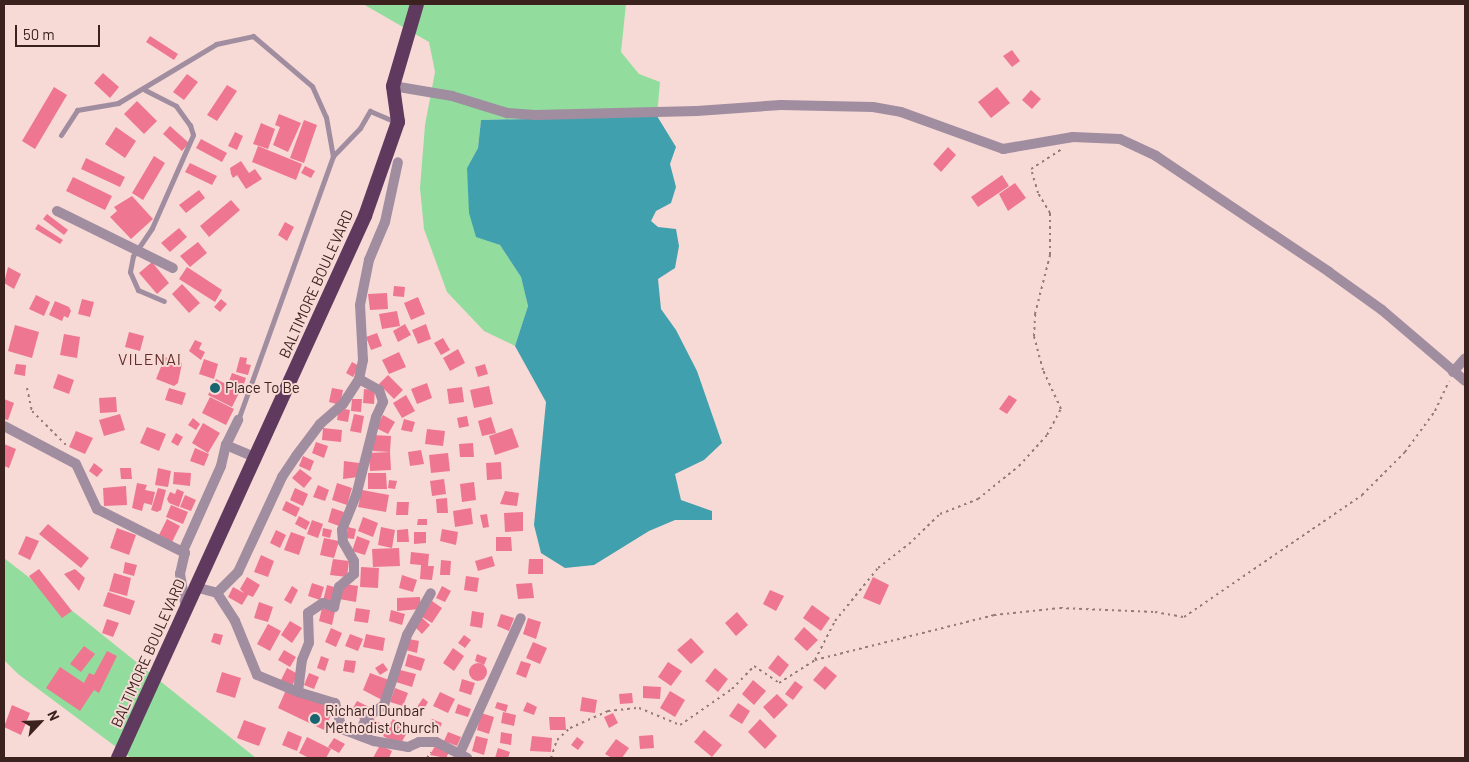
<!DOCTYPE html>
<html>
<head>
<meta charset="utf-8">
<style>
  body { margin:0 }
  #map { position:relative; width:1469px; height:762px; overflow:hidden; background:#f7dad6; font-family:Barlow,sans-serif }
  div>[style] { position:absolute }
  .green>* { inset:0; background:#92dd9d }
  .water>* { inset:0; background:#41a0ad }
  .building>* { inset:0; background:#ef7690 }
  .round { border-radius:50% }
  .path>* { height:2px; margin-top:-1px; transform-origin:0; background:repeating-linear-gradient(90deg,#957a76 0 2.5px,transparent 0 6.5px) }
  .service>* { height:5px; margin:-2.5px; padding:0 2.5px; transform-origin:2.5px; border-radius:2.5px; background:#a18da0 }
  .minor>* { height:10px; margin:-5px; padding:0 5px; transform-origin:5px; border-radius:5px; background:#a18da0 }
  .trunk>* { height:14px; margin:-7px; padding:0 7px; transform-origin:7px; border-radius:7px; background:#603a5e }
  .dots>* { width:14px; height:14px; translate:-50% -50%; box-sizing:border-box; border:2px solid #f7dad6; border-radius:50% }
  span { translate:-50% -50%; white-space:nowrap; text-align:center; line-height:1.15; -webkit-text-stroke:4px #f7dad6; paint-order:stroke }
  .street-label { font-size:15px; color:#3c221e }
  .poi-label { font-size:15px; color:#3c221e }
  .left { translate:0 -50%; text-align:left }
  .neighbourhood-label { font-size:16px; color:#662e28; letter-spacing:1px }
  .frame { position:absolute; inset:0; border:5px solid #3c221e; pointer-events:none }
  .north { position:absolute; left:15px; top:697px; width:50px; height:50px; -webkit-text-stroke:4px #f7dad6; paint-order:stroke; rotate:65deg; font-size:14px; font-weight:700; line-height:20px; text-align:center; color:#3c221e }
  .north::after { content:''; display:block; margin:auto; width:18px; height:22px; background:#3c221e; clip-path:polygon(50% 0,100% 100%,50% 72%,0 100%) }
  .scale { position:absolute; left:15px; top:25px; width:85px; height:22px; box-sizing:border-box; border:2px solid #3c221e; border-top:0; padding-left:6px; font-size:15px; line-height:18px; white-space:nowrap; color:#3c221e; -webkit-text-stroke:4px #f7dad6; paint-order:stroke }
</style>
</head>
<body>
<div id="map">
  <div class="green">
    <div style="clip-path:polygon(363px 4px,626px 4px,621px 52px,639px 74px,660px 82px,657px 116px,481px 120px,478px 148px,467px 168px,476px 236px,500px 245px,521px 277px,528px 306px,515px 346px,484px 331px,447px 292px,424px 229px,420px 188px,425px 125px,435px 72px,429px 42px)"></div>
    <div style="clip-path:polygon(4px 558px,84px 620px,256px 758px,131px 758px,18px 674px,4px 660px)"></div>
  </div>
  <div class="water">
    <div style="clip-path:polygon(657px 116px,676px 147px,670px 164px,676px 187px,671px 203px,656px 211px,651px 221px,658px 227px,676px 229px,679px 246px,675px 268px,658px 279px,661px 309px,676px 330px,697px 371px,722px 443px,704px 460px,675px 474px,681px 500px,712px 511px,712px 520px,675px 520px,649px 531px,594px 565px,565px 568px,541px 553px,534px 525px,546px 402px,515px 346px,528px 306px,521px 277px,500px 245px,476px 237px,469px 213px,467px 168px,478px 148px,481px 120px)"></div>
  </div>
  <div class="building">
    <div style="clip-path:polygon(150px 36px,178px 54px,174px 60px,146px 42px)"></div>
    <div style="clip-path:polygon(1012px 50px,1020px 61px,1012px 67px,1003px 56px)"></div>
    <div style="clip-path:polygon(103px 73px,119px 87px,110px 98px,94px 83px)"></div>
    <div style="clip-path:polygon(187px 74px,198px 82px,184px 100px,173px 92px)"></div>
    <div style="clip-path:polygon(227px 85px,237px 91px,217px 121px,207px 115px)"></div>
    <div style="clip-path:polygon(54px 87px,67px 95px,35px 149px,22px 141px)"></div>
    <div style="clip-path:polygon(997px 87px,1010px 103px,991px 118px,978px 102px)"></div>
    <div style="clip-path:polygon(1031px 90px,1041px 99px,1032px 109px,1022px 100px)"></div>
    <div style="clip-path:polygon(137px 101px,157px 121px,144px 134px,124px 114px)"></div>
    <div style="clip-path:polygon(279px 114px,301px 123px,288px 152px,273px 145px,280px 127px,275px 125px)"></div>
    <div style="clip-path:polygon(304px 120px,317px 125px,304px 163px,290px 158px)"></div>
    <div style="clip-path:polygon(261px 123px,275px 129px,268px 149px,253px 144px)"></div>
    <div style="clip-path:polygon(170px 126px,189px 143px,182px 151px,163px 134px)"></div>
    <div style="clip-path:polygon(116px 127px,136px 141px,125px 158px,105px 144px)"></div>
    <div style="clip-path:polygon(235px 132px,243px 136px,237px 150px,228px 146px)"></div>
    <div style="clip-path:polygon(201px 139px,227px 153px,222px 162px,196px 148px)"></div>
    <div style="clip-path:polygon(258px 146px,302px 164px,296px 180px,252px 162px)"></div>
    <div style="clip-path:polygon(948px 147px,956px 155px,941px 172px,933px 164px)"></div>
    <div style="clip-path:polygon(154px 156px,165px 163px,143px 200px,132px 193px)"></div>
    <div style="clip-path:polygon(86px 158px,125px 177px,120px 187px,81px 169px)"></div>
    <div style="clip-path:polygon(241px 161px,249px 173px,255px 169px,262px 179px,246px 189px,237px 175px,233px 178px,231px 174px,230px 168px)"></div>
    <div style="clip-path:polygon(190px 163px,217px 176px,212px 185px,185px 172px)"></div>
    <div style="clip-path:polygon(305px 166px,315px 171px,311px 178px,301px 173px)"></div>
    <div style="clip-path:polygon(1002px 175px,1009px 186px,978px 207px,971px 197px)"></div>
    <div style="clip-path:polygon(73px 177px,112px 196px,105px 210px,66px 191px)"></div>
    <div style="clip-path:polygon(1015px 183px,1026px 198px,1008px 211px,999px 194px)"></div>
    <div style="clip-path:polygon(199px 190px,205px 198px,186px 213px,179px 205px)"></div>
    <div style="clip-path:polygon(132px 196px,153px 219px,131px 239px,110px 217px,117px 211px,114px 207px)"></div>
    <div style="clip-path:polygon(231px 200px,240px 210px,209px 237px,200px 226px)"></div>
    <div style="clip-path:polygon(47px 214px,68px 230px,64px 235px,43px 219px)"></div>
    <div style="clip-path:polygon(285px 222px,294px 227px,287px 241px,278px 235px)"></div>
    <div style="clip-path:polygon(38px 224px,63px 240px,60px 244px,35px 229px)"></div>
    <div style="clip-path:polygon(179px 228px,187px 237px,170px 252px,161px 243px)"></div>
    <div style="clip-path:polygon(198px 242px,207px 253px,190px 267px,180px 256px)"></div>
    <div style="clip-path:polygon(152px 262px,169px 283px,157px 294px,139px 273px)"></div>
    <div style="clip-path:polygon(8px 267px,21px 274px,14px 289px,4px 283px)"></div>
    <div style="clip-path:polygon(187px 267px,222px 290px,215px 302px,179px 279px)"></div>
    <div style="clip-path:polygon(182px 284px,200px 303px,189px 313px,172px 294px)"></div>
    <div style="clip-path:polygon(394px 286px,405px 287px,404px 297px,393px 296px)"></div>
    <div style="clip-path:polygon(387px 293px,388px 309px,370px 310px,368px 294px)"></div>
    <div style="clip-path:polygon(36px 295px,50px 302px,44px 316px,29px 309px)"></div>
    <div style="clip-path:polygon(418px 297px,425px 314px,411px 320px,404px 303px)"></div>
    <div style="clip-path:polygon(82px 299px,94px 302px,90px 317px,78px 314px)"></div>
    <div style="clip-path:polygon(221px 299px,227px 304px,220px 312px,214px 307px)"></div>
    <div style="clip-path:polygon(55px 301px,69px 307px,71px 311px,68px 318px,64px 316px,62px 321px,49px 315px)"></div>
    <div style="clip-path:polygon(397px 311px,400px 326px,382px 329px,379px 314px)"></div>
    <div style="clip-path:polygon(405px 324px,411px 335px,398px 342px,393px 331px)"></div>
    <div style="clip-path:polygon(426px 324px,431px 339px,418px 344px,412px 330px)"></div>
    <div style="clip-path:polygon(15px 325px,39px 332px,32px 358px,8px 351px)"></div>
    <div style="clip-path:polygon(129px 332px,144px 336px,140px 351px,125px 347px)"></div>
    <div style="clip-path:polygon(377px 333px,382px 346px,371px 350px,366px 337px)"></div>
    <div style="clip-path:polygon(64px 334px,80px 337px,77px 358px,60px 355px)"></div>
    <div style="clip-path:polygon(443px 338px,450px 350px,441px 355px,434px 343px)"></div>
    <div style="clip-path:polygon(195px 340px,202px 343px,199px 349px,205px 352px,201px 360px,189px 351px)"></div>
    <div style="clip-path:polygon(458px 349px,465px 363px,450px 371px,443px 358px)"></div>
    <div style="clip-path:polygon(399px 352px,406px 367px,389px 374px,382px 360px)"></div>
    <div style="clip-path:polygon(165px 357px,182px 363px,178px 383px,174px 386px,156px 379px)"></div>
    <div style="clip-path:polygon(240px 357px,247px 358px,246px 364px,251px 365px,248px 375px,236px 372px)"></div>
    <div style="clip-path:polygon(204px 359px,218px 364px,214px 379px,199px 374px)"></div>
    <div style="clip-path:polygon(352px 362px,359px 366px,353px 377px,346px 373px)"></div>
    <div style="clip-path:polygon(16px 364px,26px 365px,25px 376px,14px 374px)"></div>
    <div style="clip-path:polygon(485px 364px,488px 374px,478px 377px,475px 367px)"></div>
    <div style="clip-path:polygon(232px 373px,246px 378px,242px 390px,228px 384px)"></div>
    <div style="clip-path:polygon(58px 374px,74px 380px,69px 394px,53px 388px)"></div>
    <div style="clip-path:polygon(388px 375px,403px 390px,394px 399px,379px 384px)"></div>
    <div style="clip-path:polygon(216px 379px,240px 391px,232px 407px,208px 395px)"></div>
    <div style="clip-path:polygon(427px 383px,432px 398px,417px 404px,411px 389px)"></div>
    <div style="clip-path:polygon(489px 386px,493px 404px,474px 408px,470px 390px)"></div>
    <div style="clip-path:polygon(462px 387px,464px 402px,449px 404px,447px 389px)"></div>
    <div style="clip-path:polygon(169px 388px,186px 393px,182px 405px,165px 400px)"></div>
    <div style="clip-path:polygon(332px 388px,343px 390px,340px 405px,329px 402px)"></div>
    <div style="clip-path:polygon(364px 389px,375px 390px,374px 404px,363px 403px)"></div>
    <div style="clip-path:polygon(406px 395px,415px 411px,402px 418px,393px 403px)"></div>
    <div style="clip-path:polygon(1009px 395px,1017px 400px,1007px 414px,999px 409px)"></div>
    <div style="clip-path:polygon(116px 397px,117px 412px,100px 413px,99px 398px)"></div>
    <div style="clip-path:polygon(210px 397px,234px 409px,226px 425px,202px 413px)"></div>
    <div style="clip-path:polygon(4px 399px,14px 403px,8px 420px,4px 419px)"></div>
    <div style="clip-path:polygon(352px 399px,362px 399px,361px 412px,351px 411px)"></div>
    <div style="clip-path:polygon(339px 408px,350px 410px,348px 422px,337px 420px)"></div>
    <div style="clip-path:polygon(120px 414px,125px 430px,104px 436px,99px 420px)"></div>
    <div style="clip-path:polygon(354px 414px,364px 416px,361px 433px,350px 431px)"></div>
    <div style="clip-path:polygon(383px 415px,395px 422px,388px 434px,376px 428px)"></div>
    <div style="clip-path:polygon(467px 416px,469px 426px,459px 428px,457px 418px)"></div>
    <div style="clip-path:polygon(491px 417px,496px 433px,482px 436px,478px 421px)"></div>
    <div style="clip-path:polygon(193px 418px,200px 424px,196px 430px,188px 425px)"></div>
    <div style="clip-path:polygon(404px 419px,415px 422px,412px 432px,401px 430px)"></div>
    <div style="clip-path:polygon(203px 423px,220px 433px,208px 453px,192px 443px)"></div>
    <div style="clip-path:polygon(147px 427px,166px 434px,159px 451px,140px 443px)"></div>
    <div style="clip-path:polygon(323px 428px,342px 430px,341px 442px,322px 440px)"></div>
    <div style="clip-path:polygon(512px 428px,519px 447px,495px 455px,489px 436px)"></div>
    <div style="clip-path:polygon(427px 429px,445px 431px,443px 446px,425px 444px)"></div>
    <div style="clip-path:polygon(76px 431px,93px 438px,85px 454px,69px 447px)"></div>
    <div style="clip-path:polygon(176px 433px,183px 437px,178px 446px,171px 442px)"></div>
    <div style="clip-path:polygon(373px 435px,391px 436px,390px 452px,373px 451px)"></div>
    <div style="clip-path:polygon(316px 442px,328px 446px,324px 458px,312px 453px)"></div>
    <div style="clip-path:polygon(473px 443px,474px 457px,460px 457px,459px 444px)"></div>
    <div style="clip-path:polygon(4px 444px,16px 449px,9px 468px,4px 466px)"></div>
    <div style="clip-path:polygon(195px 448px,209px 454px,204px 466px,190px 461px)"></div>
    <div style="clip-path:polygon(421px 450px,424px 464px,410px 466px,408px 452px)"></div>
    <div style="clip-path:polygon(390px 452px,391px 470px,370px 471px,369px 453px)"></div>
    <div style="clip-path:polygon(448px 453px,450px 471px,431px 473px,429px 455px)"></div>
    <div style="clip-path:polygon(303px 456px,314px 461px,310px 471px,299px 466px)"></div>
    <div style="clip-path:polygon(344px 461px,359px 463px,358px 477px,343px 479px)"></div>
    <div style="clip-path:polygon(501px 462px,502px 479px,487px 480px,486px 463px)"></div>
    <div style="clip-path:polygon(94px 463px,103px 470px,97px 477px,89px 471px)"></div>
    <div style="clip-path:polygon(120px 468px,131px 468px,132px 479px,121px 479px)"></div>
    <div style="clip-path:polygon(158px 468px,171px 471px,168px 487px,155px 485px)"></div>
    <div style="clip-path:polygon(300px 469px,312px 478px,304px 488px,292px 478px)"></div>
    <div style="clip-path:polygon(174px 472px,191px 473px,190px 486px,173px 484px)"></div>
    <div style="clip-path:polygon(368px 473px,386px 473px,387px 489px,368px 489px)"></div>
    <div style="clip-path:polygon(444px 479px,446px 494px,432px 496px,430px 481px)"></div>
    <div style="clip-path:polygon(389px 480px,397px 481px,395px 489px,388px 488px)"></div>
    <div style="clip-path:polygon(474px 482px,476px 500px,462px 502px,460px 484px)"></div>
    <div style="clip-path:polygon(137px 483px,147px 485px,145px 490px,155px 492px,152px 505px,144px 503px,142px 511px,132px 508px)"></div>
    <div style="clip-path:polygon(337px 483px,352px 488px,347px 505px,332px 500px)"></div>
    <div style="clip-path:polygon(318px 485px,329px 490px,325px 501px,313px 497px)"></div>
    <div style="clip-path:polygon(126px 486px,127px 505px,104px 506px,103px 488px)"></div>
    <div style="clip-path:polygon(158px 488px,166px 490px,161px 510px,157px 512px,151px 510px)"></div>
    <div style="clip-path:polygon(295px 488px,308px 494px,303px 506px,290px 500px)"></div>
    <div style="clip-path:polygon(177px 489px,184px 492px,179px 507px,169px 503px,167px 499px,170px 492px,175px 494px)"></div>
    <div style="clip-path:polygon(362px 490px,389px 495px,386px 512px,358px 507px)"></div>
    <div style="clip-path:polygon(505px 491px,519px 493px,517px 506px,500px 504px)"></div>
    <div style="clip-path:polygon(185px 495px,196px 500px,191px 511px,180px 507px)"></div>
    <div style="clip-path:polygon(447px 498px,448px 513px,437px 513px,436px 499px)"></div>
    <div style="clip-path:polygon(286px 501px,300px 508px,296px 517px,282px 510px)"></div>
    <div style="clip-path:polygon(397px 502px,409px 502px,408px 515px,396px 515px)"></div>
    <div style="clip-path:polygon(171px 505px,188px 512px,183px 524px,166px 517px)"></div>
    <div style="clip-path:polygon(332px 508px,344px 512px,339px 526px,328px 522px)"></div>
    <div style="clip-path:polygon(471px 508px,473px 524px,455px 527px,453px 511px)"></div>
    <div style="clip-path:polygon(523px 512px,523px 531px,505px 532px,504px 513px)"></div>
    <div style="clip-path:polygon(487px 514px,489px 527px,483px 528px,480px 515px)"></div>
    <div style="clip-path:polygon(299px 516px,310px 522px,306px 530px,295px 524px)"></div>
    <div style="clip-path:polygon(363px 517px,378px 523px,373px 537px,358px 531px)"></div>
    <div style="clip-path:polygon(167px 519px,180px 526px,172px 542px,159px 535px)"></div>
    <div style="clip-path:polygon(418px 519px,427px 519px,427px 525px,417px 525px)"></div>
    <div style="clip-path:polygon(312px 520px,323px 524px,318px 538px,307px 534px)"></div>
    <div style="clip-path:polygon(48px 524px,89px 558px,81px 568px,39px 534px)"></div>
    <div style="clip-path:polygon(348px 527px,356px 529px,354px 539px,346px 538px)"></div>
    <div style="clip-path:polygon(381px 527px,395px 530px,392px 548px,378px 545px)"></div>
    <div style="clip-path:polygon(117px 528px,136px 535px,129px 555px,110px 548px)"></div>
    <div style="clip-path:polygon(323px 528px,332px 530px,330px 538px,322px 536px)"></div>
    <div style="clip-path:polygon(408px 529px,409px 542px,397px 542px,397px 530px)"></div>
    <div style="clip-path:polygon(442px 529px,458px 532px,456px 545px,440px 541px)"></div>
    <div style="clip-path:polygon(276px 530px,286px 535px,280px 548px,270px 543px)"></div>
    <div style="clip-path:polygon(291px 532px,305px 537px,299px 555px,284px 550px)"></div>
    <div style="clip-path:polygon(414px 532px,426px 532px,426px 543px,414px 544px)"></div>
    <div style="clip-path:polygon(26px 536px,39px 541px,30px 560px,18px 554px)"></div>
    <div style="clip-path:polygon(357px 536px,370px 541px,365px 555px,352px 551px)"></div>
    <div style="clip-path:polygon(496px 537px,511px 537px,512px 551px,496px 551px)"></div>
    <div style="clip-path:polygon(324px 538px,339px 541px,334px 558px,320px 555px)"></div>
    <div style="clip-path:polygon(399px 548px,400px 566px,373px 567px,372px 549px)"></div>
    <div style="clip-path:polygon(411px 552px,429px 554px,428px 566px,434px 566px,432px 580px,420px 579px,421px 565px,410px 564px)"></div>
    <div style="clip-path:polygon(261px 555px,274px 561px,268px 577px,254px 572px)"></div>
    <div style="clip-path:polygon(492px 556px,495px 566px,478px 571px,475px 561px)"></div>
    <div style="clip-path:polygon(333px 559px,349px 561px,347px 577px,330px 575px)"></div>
    <div style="clip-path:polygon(529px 559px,543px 559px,543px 574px,528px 574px)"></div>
    <div style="clip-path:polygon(441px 560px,451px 561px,450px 575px,440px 575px)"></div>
    <div style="clip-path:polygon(125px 562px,137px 565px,134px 576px,123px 573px)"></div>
    <div style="clip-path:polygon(361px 567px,379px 568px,378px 588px,360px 587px)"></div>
    <div style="clip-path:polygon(39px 569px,72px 611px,62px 618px,29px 576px)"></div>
    <div style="clip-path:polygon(75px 569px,85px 578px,79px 591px,64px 574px)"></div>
    <div style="clip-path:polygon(114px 573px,131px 578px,127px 596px,109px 591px)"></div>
    <div style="clip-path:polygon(402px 575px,417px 580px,413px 592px,399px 588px)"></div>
    <div style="clip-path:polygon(466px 576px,479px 578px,477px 592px,464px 590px)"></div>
    <div style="clip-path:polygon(247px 577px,260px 585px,253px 597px,248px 595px,242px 605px,228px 597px,233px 587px,244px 593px,240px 589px)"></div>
    <div style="clip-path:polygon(873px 577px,889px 585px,880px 605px,863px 598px)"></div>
    <div style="clip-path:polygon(312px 583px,324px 587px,320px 600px,308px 596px)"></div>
    <div style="clip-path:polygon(532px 583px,534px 598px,518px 599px,516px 584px)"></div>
    <div style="clip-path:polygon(345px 584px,358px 586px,356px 602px,339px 599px)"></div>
    <div style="clip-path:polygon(327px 585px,338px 588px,334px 604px,323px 601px)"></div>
    <div style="clip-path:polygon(292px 586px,298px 590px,291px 604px,284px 600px)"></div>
    <div style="clip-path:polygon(442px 586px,451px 591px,445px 602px,436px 598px)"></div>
    <div style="clip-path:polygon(770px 590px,784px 596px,776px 611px,763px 604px)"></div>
    <div style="clip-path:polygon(108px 592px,135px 601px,130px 615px,103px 606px)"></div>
    <div style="clip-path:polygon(420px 597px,421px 609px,397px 611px,397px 598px)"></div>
    <div style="clip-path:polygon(432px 601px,442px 608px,432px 623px,422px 617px)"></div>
    <div style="clip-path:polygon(259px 602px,273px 607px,268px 622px,254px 618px)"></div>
    <div style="clip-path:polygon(812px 605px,830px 618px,821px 631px,803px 618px)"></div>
    <div style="clip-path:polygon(322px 608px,335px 611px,332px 625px,319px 621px)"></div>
    <div style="clip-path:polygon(356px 608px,370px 610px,368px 623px,354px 621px)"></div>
    <div style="clip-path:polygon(391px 610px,405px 614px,402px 625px,389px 621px)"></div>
    <div style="clip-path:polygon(472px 611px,484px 613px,482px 628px,470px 626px)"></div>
    <div style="clip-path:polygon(737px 612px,748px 625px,736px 636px,725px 623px)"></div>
    <div style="clip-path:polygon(501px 614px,514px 618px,509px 631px,497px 626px)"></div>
    <div style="clip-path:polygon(421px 617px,430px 625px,422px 634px,414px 626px)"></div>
    <div style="clip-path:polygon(528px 618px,541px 622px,536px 639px,523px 634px)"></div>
    <div style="clip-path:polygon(107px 619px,119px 623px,113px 637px,102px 633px)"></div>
    <div style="clip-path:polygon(290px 621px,302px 628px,292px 643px,281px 635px)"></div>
    <div style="clip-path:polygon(268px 624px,281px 631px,270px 651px,257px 644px)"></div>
    <div style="clip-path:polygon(804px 627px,818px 640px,807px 651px,794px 639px)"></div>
    <div style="clip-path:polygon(331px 628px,342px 633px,336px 647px,325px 642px)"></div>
    <div style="clip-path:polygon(214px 633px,223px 635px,220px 645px,211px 642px)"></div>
    <div style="clip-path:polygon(350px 634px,363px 639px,358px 651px,345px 646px)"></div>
    <div style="clip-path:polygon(366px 634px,385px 638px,383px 651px,363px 647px)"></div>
    <div style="clip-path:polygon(464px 635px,471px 640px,465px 648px,458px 643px)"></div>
    <div style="clip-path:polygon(691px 638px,704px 652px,691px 664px,677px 650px)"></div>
    <div style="clip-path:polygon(409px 639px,419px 641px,417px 653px,406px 650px)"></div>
    <div style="clip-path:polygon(533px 642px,547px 648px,540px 664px,526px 658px)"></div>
    <div style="clip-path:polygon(84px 646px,95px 654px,81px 672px,70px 664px)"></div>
    <div style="clip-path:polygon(453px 648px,464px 656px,454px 671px,443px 663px)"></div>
    <div style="clip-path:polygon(284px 650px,296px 657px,290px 667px,278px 660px)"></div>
    <div style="clip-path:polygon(107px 651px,117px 656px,99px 693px,94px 690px,80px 711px,46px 688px,60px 667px,84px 683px,89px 673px,94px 675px)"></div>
    <div style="clip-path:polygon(408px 654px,425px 659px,421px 671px,405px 666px)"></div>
    <div style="clip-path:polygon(477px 654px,487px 658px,484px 665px,475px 661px)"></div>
    <div style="clip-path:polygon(778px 655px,789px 665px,780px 677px,768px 668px)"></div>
    <div style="clip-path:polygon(321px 656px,329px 659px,325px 671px,317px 668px)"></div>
    <div style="clip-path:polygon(345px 660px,356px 661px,354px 673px,343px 671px)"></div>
    <div style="clip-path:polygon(521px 661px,531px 664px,526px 678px,516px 674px)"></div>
    <div style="clip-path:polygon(668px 662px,682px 671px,671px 686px,658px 677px)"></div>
    <div style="clip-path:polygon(383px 663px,388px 670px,380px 675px,375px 668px)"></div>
    <div class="round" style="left:469px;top:663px;width:18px;height:18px"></div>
    <div style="clip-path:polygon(825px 666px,837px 676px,825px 690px,813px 680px)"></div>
    <div style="clip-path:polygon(287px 668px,298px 674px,291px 688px,280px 682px)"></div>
    <div style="clip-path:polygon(715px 668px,728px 679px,718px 692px,705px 681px)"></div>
    <div style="clip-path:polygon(400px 670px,416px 674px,412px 687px,396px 682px)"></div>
    <div style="clip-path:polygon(222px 672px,241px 678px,235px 698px,216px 692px)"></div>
    <div style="clip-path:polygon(309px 673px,319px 677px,314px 689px,304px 685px)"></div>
    <div style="clip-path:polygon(370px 673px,389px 680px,382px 700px,363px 690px)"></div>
    <div style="clip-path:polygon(462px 679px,475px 683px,471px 695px,459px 691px)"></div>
    <div style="clip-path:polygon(753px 680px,766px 691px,754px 705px,742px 694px)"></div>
    <div style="clip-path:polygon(795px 681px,803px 687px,793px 700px,785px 694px)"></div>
    <div style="clip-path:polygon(643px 686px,661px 687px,660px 699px,643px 698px)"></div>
    <div style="clip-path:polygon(395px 688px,408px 693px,403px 706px,390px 702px)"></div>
    <div style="clip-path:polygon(286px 690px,334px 709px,324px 730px,278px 708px)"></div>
    <div style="clip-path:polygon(670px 691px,685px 700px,675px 717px,660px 708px)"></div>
    <div style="clip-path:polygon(440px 692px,455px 699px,448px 713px,433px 706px)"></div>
    <div style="clip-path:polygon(632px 693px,633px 703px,620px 704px,619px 694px)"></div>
    <div style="clip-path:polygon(777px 694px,788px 705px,774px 719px,763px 707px)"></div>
    <div style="clip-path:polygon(582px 697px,597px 700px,595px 713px,580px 711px)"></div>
    <div style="clip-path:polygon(423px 698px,428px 702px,423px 711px,417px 707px)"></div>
    <div style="clip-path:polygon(357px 701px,369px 707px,362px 720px,350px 713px)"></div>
    <div style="clip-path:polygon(497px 702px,508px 705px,506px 712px,495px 708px)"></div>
    <div style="clip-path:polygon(527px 702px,537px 707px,534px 715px,523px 711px)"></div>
    <div style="clip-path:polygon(738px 703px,750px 711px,742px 724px,729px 716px)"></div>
    <div style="clip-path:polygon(458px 704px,471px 709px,468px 717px,455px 713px)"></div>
    <div style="clip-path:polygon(12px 705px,30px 713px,21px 735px,4px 727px)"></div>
    <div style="clip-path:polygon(503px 712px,516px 715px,514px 726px,501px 723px)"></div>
    <div style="clip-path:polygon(481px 713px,494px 717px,489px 734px,477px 730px)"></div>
    <div style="clip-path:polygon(613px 713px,618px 723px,609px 728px,604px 717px)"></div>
    <div style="clip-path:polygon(370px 717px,380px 723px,376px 730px,366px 724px)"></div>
    <div style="clip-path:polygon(549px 717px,565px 717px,566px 730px,550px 730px)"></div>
    <div style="clip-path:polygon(393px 719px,409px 729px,400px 745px,383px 736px)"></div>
    <div style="clip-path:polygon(432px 719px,442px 723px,438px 732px,428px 728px)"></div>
    <div style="clip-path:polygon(760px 719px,777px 736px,765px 749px,748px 732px)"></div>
    <div style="clip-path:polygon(244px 720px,266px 728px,259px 746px,237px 738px)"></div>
    <div style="clip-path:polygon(704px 730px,722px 745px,712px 757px,694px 742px)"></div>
    <div style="clip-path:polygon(288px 731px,302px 737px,297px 751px,282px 745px)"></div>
    <div style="clip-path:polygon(448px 732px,461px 737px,457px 746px,444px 741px)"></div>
    <div style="clip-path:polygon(501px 732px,512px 734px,511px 745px,500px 743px)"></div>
    <div style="clip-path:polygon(653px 735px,654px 748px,640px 749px,639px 736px)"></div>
    <div style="clip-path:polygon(476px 736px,488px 739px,484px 755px,472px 751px)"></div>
    <div style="clip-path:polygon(532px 736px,552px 738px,551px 752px,530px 751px)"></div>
    <div style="clip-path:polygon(307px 737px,331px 749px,326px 758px,309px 758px,299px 753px)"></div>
    <div style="clip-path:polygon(577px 737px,584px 742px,578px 750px,571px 745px)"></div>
    <div style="clip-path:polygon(334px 738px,345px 744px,339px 753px,328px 747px)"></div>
    <div style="clip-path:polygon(616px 739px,629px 748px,622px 758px,612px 758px,605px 754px)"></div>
    <div style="clip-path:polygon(436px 744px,449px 752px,446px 758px,430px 755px)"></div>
    <div style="clip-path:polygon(380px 745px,392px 751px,389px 758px,373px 758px)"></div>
    <div style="clip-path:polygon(498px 748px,510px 752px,508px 758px,495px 758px)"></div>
  </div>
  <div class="path">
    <div style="left:27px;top:388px;width:24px;rotate:78deg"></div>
    <div style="left:32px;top:411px;width:49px;rotate:45deg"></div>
    <div style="left:815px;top:660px;width:44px;rotate:-62.9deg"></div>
    <div style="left:835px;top:621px;width:68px;rotate:-50.9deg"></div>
    <div style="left:878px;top:568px;width:39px;rotate:-38deg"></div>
    <div style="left:909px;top:544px;width:43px;rotate:-44.1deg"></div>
    <div style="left:940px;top:514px;width:41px;rotate:-21.5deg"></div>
    <div style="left:978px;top:499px;width:53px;rotate:-38.8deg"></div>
    <div style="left:1019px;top:466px;width:42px;rotate:-47.9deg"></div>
    <div style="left:1047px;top:435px;width:30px;rotate:-62deg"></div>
    <div style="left:1061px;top:409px;width:43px;rotate:-114.8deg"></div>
    <div style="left:1043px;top:370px;width:35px;rotate:-105deg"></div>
    <div style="left:1034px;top:336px;width:22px;rotate:-87deg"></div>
    <div style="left:1035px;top:314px;width:61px;rotate:-75.7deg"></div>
    <div style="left:1050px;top:255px;width:42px;rotate:-90deg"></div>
    <div style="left:1050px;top:213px;width:23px;rotate:-121deg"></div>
    <div style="left:1038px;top:193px;width:25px;rotate:-106deg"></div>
    <div style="left:1031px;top:169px;width:37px;rotate:-33deg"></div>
    <div style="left:427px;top:758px;width:7px;rotate:-56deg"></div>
    <div style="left:551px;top:758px;width:19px;rotate:-72deg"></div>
    <div style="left:557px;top:740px;width:18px;rotate:-43deg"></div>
    <div style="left:570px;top:728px;width:42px;rotate:-24.1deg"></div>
    <div style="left:608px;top:711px;width:31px;rotate:-6deg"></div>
    <div style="left:639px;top:708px;width:44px;rotate:22.5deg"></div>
    <div style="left:680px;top:725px;width:63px;rotate:-34.7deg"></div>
    <div style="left:732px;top:689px;width:32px;rotate:-46deg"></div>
    <div style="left:754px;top:666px;width:30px;rotate:34deg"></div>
    <div style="left:779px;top:683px;width:43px;rotate:-32.6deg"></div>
    <div style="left:815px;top:660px;width:185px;rotate:-14.1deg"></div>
    <div style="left:994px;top:615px;width:66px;rotate:-6.1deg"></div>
    <div style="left:1060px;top:608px;width:95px;rotate:2.4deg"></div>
    <div style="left:1155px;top:612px;width:29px;rotate:10deg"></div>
    <div style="left:1184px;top:617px;width:216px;rotate:-34.4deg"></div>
    <div style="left:1362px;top:495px;width:61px;rotate:-45deg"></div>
    <div style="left:1405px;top:452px;width:51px;rotate:-53.8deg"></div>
    <div style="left:1435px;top:411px;width:33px;rotate:-65deg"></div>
  </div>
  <div class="service">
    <div style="left:145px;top:90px;width:35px;rotate:27deg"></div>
    <div style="left:176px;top:106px;width:24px;rotate:54deg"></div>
    <div style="left:190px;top:125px;width:10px;rotate:73deg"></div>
    <div style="left:193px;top:135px;width:102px;rotate:113.8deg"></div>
    <div style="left:152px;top:228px;width:34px;rotate:124deg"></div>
    <div style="left:133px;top:256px;width:16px;rotate:101deg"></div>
    <div style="left:130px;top:272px;width:20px;rotate:66deg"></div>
    <div style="left:138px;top:290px;width:28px;rotate:23deg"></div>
    <div style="left:61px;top:135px;width:30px;rotate:-57deg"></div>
    <div style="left:77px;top:110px;width:42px;rotate:-9.7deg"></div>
    <div style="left:118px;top:103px;width:114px;rotate:-31deg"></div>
    <div style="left:216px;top:44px;width:38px;rotate:-12deg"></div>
    <div style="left:253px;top:36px;width:77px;rotate:40.3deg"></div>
    <div style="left:312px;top:86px;width:34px;rotate:66deg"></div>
    <div style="left:326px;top:117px;width:40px;rotate:80deg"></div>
    <div style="left:238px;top:420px;width:281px;rotate:-70.2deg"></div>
    <div style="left:333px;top:156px;width:39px;rotate:-46deg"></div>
    <div style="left:360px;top:128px;width:20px;rotate:-60deg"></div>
    <div style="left:370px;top:111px;width:28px;rotate:23deg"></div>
  </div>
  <div class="minor">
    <div style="left:393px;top:86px;width:60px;rotate:9.6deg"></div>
    <div style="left:452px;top:96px;width:58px;rotate:17.2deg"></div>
    <div style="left:507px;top:113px;width:28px;rotate:4deg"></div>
    <div style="left:535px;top:115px;width:162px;rotate:-1.4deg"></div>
    <div style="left:697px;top:111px;width:84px;rotate:-4.1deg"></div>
    <div style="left:781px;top:105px;width:92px;rotate:1.2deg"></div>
    <div style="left:873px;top:107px;width:28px;rotate:10deg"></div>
    <div style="left:901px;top:112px;width:109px;rotate:19.9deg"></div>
    <div style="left:1003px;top:149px;width:71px;rotate:-9.7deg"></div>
    <div style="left:1073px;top:137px;width:47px;rotate:2.4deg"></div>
    <div style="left:1120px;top:139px;width:40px;rotate:25deg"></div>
    <div style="left:1156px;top:156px;width:208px;rotate:33.8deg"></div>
    <div style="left:1329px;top:272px;width:65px;rotate:35.6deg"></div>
    <div style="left:1382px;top:310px;width:109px;rotate:40.5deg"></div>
    <div style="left:57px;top:211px;width:129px;rotate:26.2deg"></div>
    <div style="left:1453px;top:372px;width:18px;rotate:-49deg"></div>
    <div style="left:4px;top:426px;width:81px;rotate:27.8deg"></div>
    <div style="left:76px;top:464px;width:50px;rotate:65deg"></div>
    <div style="left:97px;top:509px;width:98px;rotate:26.6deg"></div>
    <div style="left:226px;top:445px;width:28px;rotate:-64deg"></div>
    <div style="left:195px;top:587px;width:23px;rotate:15deg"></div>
    <div style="left:217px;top:593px;width:33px;rotate:57deg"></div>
    <div style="left:235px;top:621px;width:58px;rotate:67.8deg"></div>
    <div style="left:257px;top:675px;width:44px;rotate:22.5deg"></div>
    <div style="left:298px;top:692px;width:39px;rotate:17deg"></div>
    <div style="left:335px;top:703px;width:27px;rotate:75deg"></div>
    <div style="left:342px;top:729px;width:34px;rotate:21deg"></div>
    <div style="left:374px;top:741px;width:35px;rotate:10deg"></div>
    <div style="left:408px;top:747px;width:12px;rotate:-24deg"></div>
    <div style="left:419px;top:742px;width:17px"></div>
    <div style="left:436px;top:742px;width:35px;rotate:27deg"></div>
    <div style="left:217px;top:593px;width:30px;rotate:-45deg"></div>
    <div style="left:238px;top:572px;width:105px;rotate:-65.1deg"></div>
    <div style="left:282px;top:477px;width:25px;rotate:-56deg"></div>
    <div style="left:296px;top:456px;width:40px;rotate:-53deg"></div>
    <div style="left:320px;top:424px;width:30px;rotate:-41deg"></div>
    <div style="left:343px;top:404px;width:30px;rotate:-57deg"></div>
    <div style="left:359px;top:379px;width:19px;rotate:-78deg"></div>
    <div style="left:363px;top:360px;width:55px;rotate:-93.1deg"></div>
    <div style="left:360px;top:305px;width:46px;rotate:-78.7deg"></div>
    <div style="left:369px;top:260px;width:41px;rotate:-67.2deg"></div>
    <div style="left:385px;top:222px;width:61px;rotate:-77.8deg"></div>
    <div style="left:186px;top:608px;width:35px;rotate:-100deg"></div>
    <div style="left:180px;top:574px;width:22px;rotate:-77deg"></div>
    <div style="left:185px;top:553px;width:3px;rotate:-135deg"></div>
    <div style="left:183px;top:551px;width:93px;rotate:-65.9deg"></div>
    <div style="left:221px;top:466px;width:22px;rotate:-77deg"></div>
    <div style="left:226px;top:445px;width:33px;rotate:23deg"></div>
    <div style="left:298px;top:692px;width:32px;rotate:-83deg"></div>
    <div style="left:302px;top:660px;width:18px;rotate:-68deg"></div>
    <div style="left:309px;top:643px;width:30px;rotate:-92deg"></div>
    <div style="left:308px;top:613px;width:18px;rotate:-34deg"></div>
    <div style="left:323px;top:603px;width:12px;rotate:20deg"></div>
    <div style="left:334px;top:607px;width:21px;rotate:-76deg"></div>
    <div style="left:339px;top:587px;width:20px;rotate:-41deg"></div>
    <div style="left:354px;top:574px;width:13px;rotate:-90deg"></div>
    <div style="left:354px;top:561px;width:22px;rotate:-120deg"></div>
    <div style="left:343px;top:542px;width:12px;rotate:-95deg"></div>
    <div style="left:342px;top:530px;width:37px;rotate:-68deg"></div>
    <div style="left:356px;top:496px;width:81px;rotate:-75.8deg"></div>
    <div style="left:376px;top:417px;width:17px;rotate:-65deg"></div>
    <div style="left:383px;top:402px;width:13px;rotate:-108deg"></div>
    <div style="left:379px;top:390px;width:23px;rotate:-151deg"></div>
    <div style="left:359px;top:734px;width:17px;rotate:-66deg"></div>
    <div style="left:366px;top:718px;width:22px;rotate:-36deg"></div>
    <div style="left:384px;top:705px;width:74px;rotate:-71.8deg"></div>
    <div style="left:407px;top:635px;width:48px;rotate:-60.3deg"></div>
    <div style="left:459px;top:755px;width:150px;rotate:-65.7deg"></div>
  </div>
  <div class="trunk">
    <div style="left:118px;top:758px;width:596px;rotate:-65.5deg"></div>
    <div style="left:365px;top:216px;width:100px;rotate:-70.7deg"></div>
    <div style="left:398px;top:122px;width:36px;rotate:-98deg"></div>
    <div style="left:393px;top:86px;width:85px;rotate:-73.7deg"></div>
  </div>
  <div class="dots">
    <div style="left:215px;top:388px;background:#19656f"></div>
    <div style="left:315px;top:719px;background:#19656f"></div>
  </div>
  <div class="street-label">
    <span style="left:316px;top:284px;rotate:-66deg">BALTIMORE BOULEVARD</span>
    <span style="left:148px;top:653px;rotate:-66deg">BALTIMORE BOULEVARD</span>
  </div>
  <div class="poi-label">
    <span class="left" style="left:225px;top:388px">Place To Be</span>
    <span class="left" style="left:325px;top:719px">Richard Dunbar<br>Methodist Church</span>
  </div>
  <div class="neighbourhood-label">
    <span style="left:150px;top:359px">VILENAI</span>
  </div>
  <div class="frame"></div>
  <div class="north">N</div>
  <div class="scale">50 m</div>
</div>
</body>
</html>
